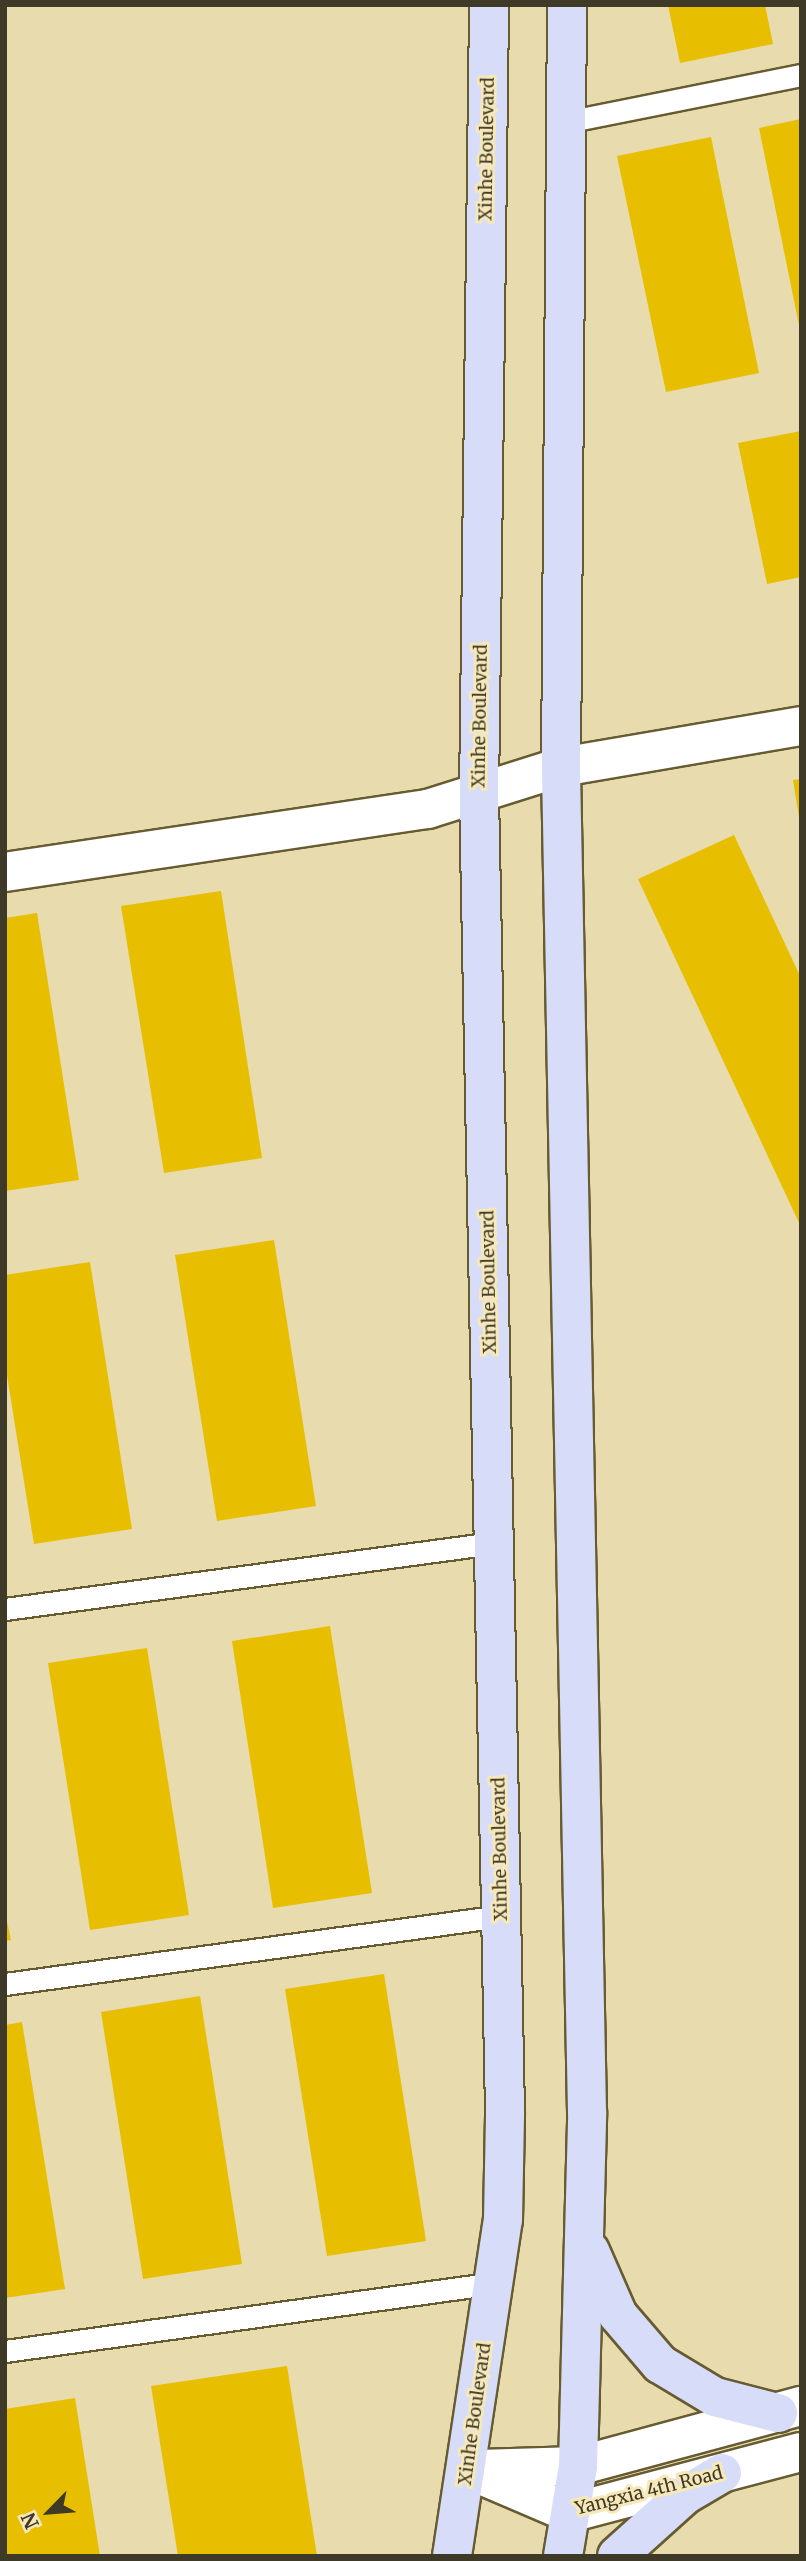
<!DOCTYPE html>
<html>
<head>
<meta charset="utf-8">
<style>
  body { margin:0 }
  #map { position:relative; width:806px; height:2561px; overflow:hidden; background:#e8dbad; font-family:Merriweather,serif }
  div>[style] { position:absolute }
  .building>* { inset:0; background:#e7bf00 }
  .roads { filter:drop-shadow(2px 0 #675b31) drop-shadow(-2px 0 #675b31) drop-shadow(0 2px #675b31) drop-shadow(0 -2px #675b31) }
  .service>* { height:21px; margin:-10.5px; padding:0 10.5px; transform-origin:10.5px; border-radius:10.5px; background:#fff }
  .minor>* { height:38px; margin:-19px; padding:0 19px; transform-origin:19px; border-radius:19px; background:#fff }
  .tertiary>* { height:38px; margin:-19px; padding:0 19px; transform-origin:19px; border-radius:19px; background:#fff }
  .secondary>* { height:38px; margin:-19px; padding:0 19px; transform-origin:19px; border-radius:19px; background:#d7dcf9 }
  span { translate:-50% -50%; white-space:nowrap; text-align:center; line-height:1.15; -webkit-text-stroke:6px #f6e8b9; paint-order:stroke }
  .street-label { font-size:18px; color:#3f3927 }
  .frame { position:absolute; inset:0; border:7px solid #3f3927; pointer-events:none }
  .north { position:absolute; left:14px; top:2477px; width:70px; height:70px; -webkit-text-stroke:5px #f6e8b9; paint-order:stroke; rotate:245deg; font-size:19px; font-weight:700; line-height:28px; text-align:center; color:#3f3927 }
  .north::after { content:''; display:block; margin:auto; width:24px; height:32px; background:#3f3927; clip-path:polygon(50% 0,100% 100%,50% 72%,0 100%) }
</style>
</head>
<body>
<div id="map">
  <div class="building">
    <div style="clip-path:polygon(668px 5px,765px 5px,773px 44px,680px 63px)"></div>
    <div style="clip-path:polygon(801px 119px,801px 330px,800px 330px,759px 128px)"></div>
    <div style="clip-path:polygon(711px 137px,759px 373px,666px 392px,617px 156px)"></div>
    <div style="clip-path:polygon(801px 431px,801px 577px,767px 584px,738px 443px)"></div>
    <div style="clip-path:polygon(801px 779px,801px 817px,799px 817px,793px 780px)"></div>
    <div style="clip-path:polygon(734px 835px,801px 978px,801px 1227px,638px 879px)"></div>
    <div style="clip-path:polygon(221px 891px,262px 1158px,164px 1173px,121px 906px)"></div>
    <div style="clip-path:polygon(37px 913px,79px 1180px,5px 1191px,5px 918px)"></div>
    <div style="clip-path:polygon(274px 1240px,316px 1506px,217px 1521px,175px 1255px)"></div>
    <div style="clip-path:polygon(90px 1262px,132px 1529px,34px 1544px,5px 1363px,5px 1275px)"></div>
    <div style="clip-path:polygon(330px 1626px,372px 1893px,273px 1908px,232px 1641px)"></div>
    <div style="clip-path:polygon(147px 1648px,189px 1915px,90px 1930px,48px 1663px)"></div>
    <div style="clip-path:polygon(5px 1912px,11px 1940px,5px 1941px)"></div>
    <div style="clip-path:polygon(384px 1974px,426px 2241px,327px 2256px,285px 1989px)"></div>
    <div style="clip-path:polygon(200px 1996px,242px 2264px,143px 2279px,101px 2012px)"></div>
    <div style="clip-path:polygon(22px 2022px,65px 2289px,5px 2298px,5px 2025px)"></div>
    <div style="clip-path:polygon(287px 2366px,317px 2556px,178px 2556px,151px 2386px)"></div>
    <div style="clip-path:polygon(75px 2398px,100px 2556px,5px 2556px,5px 2409px)"></div>
  </div>
  <div class="roads">
    <div class="service">
      <div style="left:566px;top:122px;width:240px;rotate:-11.3deg"></div>
      <div style="left:5px;top:1609px;width:493px;rotate:-7.7deg"></div>
      <div style="left:5px;top:1984px;width:501px;rotate:-7.81deg"></div>
      <div style="left:5px;top:2351px;width:494px;rotate:-7.9deg"></div>
    </div>
    <div class="minor">
      <div style="left:5px;top:872px;width:428px;rotate:-8.5deg"></div>
      <div style="left:428px;top:809px;width:139px;rotate:-17.5deg"></div>
      <div style="left:561px;top:767px;width:243px;rotate:-9.7deg"></div>
    </div>
    <div class="tertiary">
      <div style="left:467px;top:2469px;width:112px;rotate:23.1deg"></div>
      <div style="left:570px;top:2513px;width:239px;rotate:-14.8deg"></div>
      <div style="left:478px;top:2469px;width:100px;rotate:-1.7deg"></div>
      <div style="left:578px;top:2466px;width:231px;rotate:-15.1deg"></div>
    </div>
    <div class="secondary">
      <div style="left:590px;top:2251px;width:70px;rotate:66.4deg"></div>
      <div style="left:618px;top:2315px;width:65px;rotate:49.4deg"></div>
      <div style="left:660px;top:2364px;width:64px;rotate:31deg"></div>
      <div style="left:715px;top:2397px;width:65px;rotate:14.3deg"></div>
      <div style="left:452px;top:2556px;width:340px;rotate:-81.4deg"></div>
      <div style="left:503px;top:2220px;width:108px;rotate:-88.9deg"></div>
      <div style="left:505px;top:2112px;width:1318px;rotate:-91.13deg"></div>
      <div style="left:479px;top:794px;width:789px;rotate:-89.27deg"></div>
      <div style="left:563px;top:2556px;width:91px;rotate:-80.5deg"></div>
      <div style="left:578px;top:2466px;width:354px;rotate:-88.5deg"></div>
      <div style="left:587px;top:2112px;width:1345px;rotate:-91.11deg"></div>
      <div style="left:561px;top:767px;width:762px;rotate:-89.55deg"></div>
      <div style="left:617px;top:2556px;width:91px;rotate:-41.9deg"></div>
      <div style="left:685px;top:2495px;width:43px;rotate:-30.7deg"></div>
    </div>
  </div>
  <div class="street-label">
    <span style="left:487px;top:149px;rotate:-89deg">Xinhe Boulevard</span>
    <span style="left:480px;top:716px;rotate:-89deg">Xinhe Boulevard</span>
    <span style="left:489px;top:1282px;rotate:-91deg">Xinhe Boulevard</span>
    <span style="left:500px;top:1849px;rotate:-91deg">Xinhe Boulevard</span>
    <span style="left:475px;top:2414px;rotate:-82deg">Xinhe Boulevard</span>
    <span style="left:649px;top:2491px;rotate:-14deg">Yangxia 4th Road</span>
  </div>
  <div class="frame"></div>
  <div class="north">N</div>
</div>
</body>
</html>
